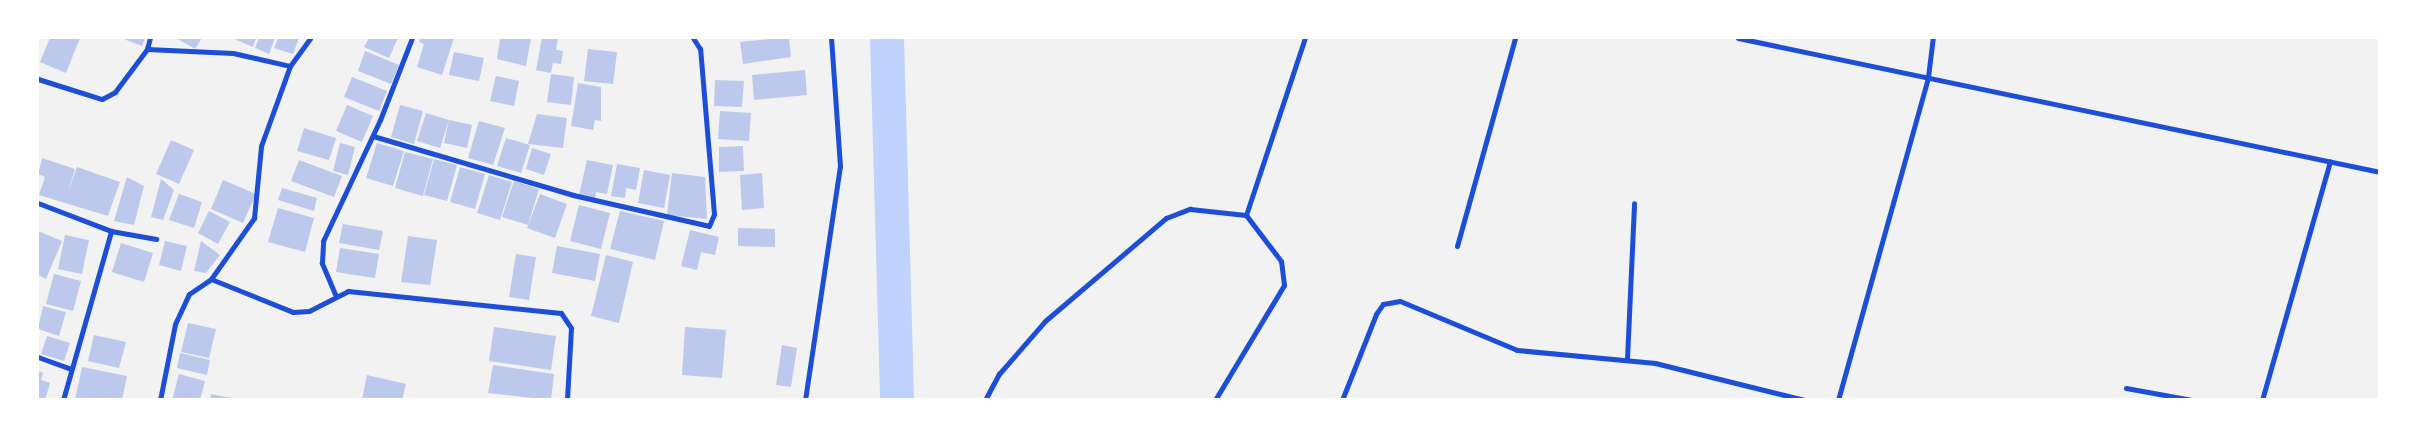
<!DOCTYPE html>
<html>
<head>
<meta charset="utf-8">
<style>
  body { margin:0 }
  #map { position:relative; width:2417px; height:437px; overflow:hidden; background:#f2f2f2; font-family:Rubik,sans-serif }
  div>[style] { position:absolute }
  .river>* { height:34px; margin:-17px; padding:0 17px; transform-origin:17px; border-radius:17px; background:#bfd3fe }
  .building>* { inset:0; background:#bdc9ec }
  .minor>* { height:5px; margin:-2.5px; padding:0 2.5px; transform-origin:2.5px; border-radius:2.5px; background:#1d4ed8 }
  span { translate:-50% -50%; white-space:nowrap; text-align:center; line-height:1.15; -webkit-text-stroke:5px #fff; paint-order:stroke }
  .frame { position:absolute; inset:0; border:39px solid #fff; pointer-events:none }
</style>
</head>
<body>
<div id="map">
  <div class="river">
    <div style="left:887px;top:38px;width:362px;rotate:88.4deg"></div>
  </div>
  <div class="building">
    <div style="clip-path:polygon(50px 38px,80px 38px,66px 73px,40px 62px)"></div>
    <div style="clip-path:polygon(121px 38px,145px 38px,142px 46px)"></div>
    <div style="clip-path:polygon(176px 38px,202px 38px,195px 49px)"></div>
    <div style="clip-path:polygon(232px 38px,256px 38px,253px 47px)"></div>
    <div style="clip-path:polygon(259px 38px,275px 38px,269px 54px,255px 48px)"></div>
    <div style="clip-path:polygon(278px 38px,299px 38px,293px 54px,274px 48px)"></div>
    <div style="clip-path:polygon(369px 38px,398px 38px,389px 58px,364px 47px)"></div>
    <div style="clip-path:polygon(420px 38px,454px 38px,442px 75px,417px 67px,424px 44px,419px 42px)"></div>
    <div style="clip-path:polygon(500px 38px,531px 38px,526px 66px,497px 59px)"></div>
    <div style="clip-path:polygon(542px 38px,558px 38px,556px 50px,563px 51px,561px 64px,553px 63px,551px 73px,536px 70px)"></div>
    <div style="clip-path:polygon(778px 38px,789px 38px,791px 57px,743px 64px,740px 42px)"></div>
    <div style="clip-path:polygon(588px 49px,617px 52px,613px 84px,584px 81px)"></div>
    <div style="clip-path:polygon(365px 51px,399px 65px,391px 84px,358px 71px)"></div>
    <div style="clip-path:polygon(454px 52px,484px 58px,479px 81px,449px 75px)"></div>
    <div style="clip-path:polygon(805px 70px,807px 95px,754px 100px,752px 75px)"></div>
    <div style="clip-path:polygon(551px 74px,574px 77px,571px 105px,547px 102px)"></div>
    <div style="clip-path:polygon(496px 76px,519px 81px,514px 106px,490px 101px)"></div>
    <div style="clip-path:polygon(352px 77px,387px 91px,379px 111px,344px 97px)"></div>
    <div style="clip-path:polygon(715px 80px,744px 81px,742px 107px,714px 106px)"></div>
    <div style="clip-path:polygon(578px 83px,601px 87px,601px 121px,595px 120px,593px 130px,571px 126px)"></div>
    <div style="clip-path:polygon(347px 105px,373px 116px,362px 142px,336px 131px)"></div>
    <div style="clip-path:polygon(400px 105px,423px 111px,414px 144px,391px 137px)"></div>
    <div style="clip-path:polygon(720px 111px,751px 113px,749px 141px,718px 139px)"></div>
    <div style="clip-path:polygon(426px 113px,449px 120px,440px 148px,417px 141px)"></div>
    <div style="clip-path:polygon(537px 114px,567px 118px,563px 148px,528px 144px)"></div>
    <div style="clip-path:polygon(449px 120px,472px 125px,467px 148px,444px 143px)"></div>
    <div style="clip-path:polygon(479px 121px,505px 128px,493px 165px,468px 158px)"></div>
    <div style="clip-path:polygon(304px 128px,336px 138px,329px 160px,297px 151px)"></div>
    <div style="clip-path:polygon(506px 138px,530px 145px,521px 173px,497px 166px)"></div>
    <div style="clip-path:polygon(171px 140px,194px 150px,179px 184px,156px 174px)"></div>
    <div style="clip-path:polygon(340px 143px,355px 147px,348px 175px,333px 171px)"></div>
    <div style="clip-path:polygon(377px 143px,404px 151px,393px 186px,366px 178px)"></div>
    <div style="clip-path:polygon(743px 146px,744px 171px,719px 172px,719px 147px)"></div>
    <div style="clip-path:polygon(532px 148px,551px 154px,544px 175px,526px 169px)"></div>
    <div style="clip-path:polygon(405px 152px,433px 159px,423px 196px,395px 188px)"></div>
    <div style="clip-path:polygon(42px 158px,75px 169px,68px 192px,77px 167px,120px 182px,108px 216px,39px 195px,45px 177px,38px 174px)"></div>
    <div style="clip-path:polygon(434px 159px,457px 165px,447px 201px,424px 195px)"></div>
    <div style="clip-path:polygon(299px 160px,342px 176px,334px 197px,291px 181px)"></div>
    <div style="clip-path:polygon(587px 160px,613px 165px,607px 194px,596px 192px,595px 199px,579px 195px)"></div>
    <div style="clip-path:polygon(617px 164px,640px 168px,636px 190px,626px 188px,625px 198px,611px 196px)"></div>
    <div style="clip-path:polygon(460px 167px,485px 174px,475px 209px,450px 202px)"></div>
    <div style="clip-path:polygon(644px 170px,670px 175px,664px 208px,638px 203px)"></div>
    <div style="clip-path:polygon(672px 173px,705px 177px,707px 219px,667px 215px)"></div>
    <div style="clip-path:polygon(762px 173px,764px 208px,742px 210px,740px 175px)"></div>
    <div style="clip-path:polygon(489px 175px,512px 182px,500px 220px,477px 213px)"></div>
    <div style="clip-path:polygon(127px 177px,144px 186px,134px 225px,114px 221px)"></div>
    <div style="clip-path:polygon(161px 179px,174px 190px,163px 220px,151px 217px)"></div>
    <div style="clip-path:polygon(223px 180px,256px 194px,243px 223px,211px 209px)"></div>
    <div style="clip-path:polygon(514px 181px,539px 189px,528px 225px,502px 217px)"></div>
    <div style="clip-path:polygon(282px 188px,317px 198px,314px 211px,278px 200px)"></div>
    <div style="clip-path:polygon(179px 194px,202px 202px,194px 228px,169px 220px)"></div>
    <div style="clip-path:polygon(540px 194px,567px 204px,555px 238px,527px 228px)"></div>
    <div style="clip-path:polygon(579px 205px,610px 213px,601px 249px,570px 241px)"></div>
    <div style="clip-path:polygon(278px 208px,314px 218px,305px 252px,268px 242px)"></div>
    <div style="clip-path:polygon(209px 211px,230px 222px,218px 244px,198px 233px)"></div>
    <div style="clip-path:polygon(620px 211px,664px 221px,655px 260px,610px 249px)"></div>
    <div style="clip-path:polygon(343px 224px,383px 231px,379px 250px,339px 243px)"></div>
    <div style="clip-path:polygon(738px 228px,775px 229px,775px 247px,738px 246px)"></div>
    <div style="clip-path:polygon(690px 230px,719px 237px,715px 255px,701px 252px,697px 270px,681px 266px)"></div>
    <div style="clip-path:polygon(38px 231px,62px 241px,46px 279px,38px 275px)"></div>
    <div style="clip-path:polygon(65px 235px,89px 240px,82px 274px,58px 269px)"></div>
    <div style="clip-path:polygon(408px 236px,437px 240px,430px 285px,401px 282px)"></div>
    <div style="clip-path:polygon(165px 241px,187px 246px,181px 271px,159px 265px)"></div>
    <div style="clip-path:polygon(201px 241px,220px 255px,206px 273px,194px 271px)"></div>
    <div style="clip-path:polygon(121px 243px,153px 253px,144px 282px,112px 272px)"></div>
    <div style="clip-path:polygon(557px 246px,600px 254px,595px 281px,552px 273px)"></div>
    <div style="clip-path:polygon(340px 248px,379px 254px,375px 278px,336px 272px)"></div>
    <div style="clip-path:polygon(516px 254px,536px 257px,529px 300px,509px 297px)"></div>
    <div style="clip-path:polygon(606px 255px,633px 262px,619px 323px,591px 316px)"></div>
    <div style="clip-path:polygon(54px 274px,81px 281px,73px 311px,46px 304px)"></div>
    <div style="clip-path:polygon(43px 306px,66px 312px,59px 336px,38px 329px)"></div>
    <div style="clip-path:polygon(188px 323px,216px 329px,209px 358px,181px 352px)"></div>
    <div style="clip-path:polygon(494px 327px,556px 336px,551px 370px,489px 361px)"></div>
    <div style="clip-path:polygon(685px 327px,726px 330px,722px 378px,682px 375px)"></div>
    <div style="clip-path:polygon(94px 335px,126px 342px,119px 368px,88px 361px)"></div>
    <div style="clip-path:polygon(47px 336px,70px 343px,64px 361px,41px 354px)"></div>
    <div style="clip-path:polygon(782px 345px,797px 348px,791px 387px,776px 385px)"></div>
    <div style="clip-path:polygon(180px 353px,210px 360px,207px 375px,177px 368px)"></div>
    <div style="clip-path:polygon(493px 365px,554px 374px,551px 400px,488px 393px)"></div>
    <div style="clip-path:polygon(82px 367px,127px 376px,122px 400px,75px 400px)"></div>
    <div style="clip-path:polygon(38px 371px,43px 373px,41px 380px,50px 383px,45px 400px,38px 400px)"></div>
    <div style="clip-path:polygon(179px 374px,205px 381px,200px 400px,172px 400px)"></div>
    <div style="clip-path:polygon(367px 375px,406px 384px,402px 400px,362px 399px)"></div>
    <div style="clip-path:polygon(211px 394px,236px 399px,236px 400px,210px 400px)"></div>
  </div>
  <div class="minor">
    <div style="left:1738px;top:38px;width:656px;rotate:11.79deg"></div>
    <div style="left:147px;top:49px;width:11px;rotate:-75deg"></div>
    <div style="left:38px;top:79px;width:67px;rotate:17.4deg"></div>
    <div style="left:102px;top:99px;width:15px;rotate:-28deg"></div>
    <div style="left:115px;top:92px;width:54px;rotate:-53.3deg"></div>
    <div style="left:147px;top:49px;width:86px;rotate:2.7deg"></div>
    <div style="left:233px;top:53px;width:58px;rotate:12.8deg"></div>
    <div style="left:373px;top:136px;width:209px;rotate:16.4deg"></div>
    <div style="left:573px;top:195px;width:139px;rotate:12.8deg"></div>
    <div style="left:709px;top:226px;width:13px;rotate:-67deg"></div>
    <div style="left:714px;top:214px;width:166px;rotate:-94.8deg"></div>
    <div style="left:700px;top:49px;width:13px;rotate:-122deg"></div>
    <div style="left:38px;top:203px;width:78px;rotate:21deg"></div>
    <div style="left:111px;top:231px;width:46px;rotate:10.1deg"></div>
    <div style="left:1457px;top:246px;width:216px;rotate:-74.4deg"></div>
    <div style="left:211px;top:279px;width:88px;rotate:21.9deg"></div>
    <div style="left:293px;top:312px;width:16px;rotate:-4deg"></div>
    <div style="left:309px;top:311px;width:44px;rotate:-27.1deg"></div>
    <div style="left:348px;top:291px;width:214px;rotate:5.9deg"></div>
    <div style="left:561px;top:313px;width:18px;rotate:56deg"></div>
    <div style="left:571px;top:328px;width:72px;rotate:93.2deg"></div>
    <div style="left:335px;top:294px;width:34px;rotate:-113deg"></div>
    <div style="left:322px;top:263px;width:22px;rotate:-87deg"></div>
    <div style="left:323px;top:241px;width:134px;rotate:-64.8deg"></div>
    <div style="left:380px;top:120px;width:88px;rotate:-68.7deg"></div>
    <div style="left:38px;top:357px;width:35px;rotate:20deg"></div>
    <div style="left:1627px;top:359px;width:156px;rotate:-87.4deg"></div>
    <div style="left:2126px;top:388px;width:67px;rotate:10.3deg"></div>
    <div style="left:63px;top:400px;width:176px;rotate:-74.1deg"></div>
    <div style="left:160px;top:400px;width:77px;rotate:-78.8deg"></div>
    <div style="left:175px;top:324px;width:33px;rotate:-65deg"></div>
    <div style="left:189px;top:294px;width:27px;rotate:-34deg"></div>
    <div style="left:211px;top:279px;width:75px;rotate:-54.8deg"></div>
    <div style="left:254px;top:218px;width:72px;rotate:-84.4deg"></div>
    <div style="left:261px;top:146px;width:85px;rotate:-70.1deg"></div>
    <div style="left:290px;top:66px;width:34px;rotate:-54deg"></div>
    <div style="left:805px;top:400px;width:237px;rotate:-81.5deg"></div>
    <div style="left:840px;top:166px;width:128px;rotate:-94deg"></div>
    <div style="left:985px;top:400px;width:30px;rotate:-62deg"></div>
    <div style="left:999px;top:374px;width:70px;rotate:-49deg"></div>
    <div style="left:1045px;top:321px;width:159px;rotate:-40.4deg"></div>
    <div style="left:1166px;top:218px;width:26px;rotate:-21deg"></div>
    <div style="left:1190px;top:209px;width:56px;rotate:6.1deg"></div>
    <div style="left:1215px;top:400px;width:134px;rotate:-59deg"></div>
    <div style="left:1284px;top:285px;width:24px;rotate:-97deg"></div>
    <div style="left:1281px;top:261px;width:58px;rotate:-127.3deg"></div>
    <div style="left:1246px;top:215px;width:187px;rotate:-71.6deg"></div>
    <div style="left:1342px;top:400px;width:92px;rotate:-68.4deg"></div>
    <div style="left:1376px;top:314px;width:12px;rotate:-55deg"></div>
    <div style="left:1383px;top:304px;width:17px;rotate:-10deg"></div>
    <div style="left:1400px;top:301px;width:127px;rotate:22.7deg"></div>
    <div style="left:1517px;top:350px;width:139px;rotate:5.4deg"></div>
    <div style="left:1655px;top:363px;width:154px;rotate:13.9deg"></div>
    <div style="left:1838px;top:400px;width:335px;rotate:-74.4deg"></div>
    <div style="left:1928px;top:77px;width:39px;rotate:-83deg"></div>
    <div style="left:2262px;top:400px;width:248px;rotate:-74.1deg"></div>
  </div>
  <div class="frame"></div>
</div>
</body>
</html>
